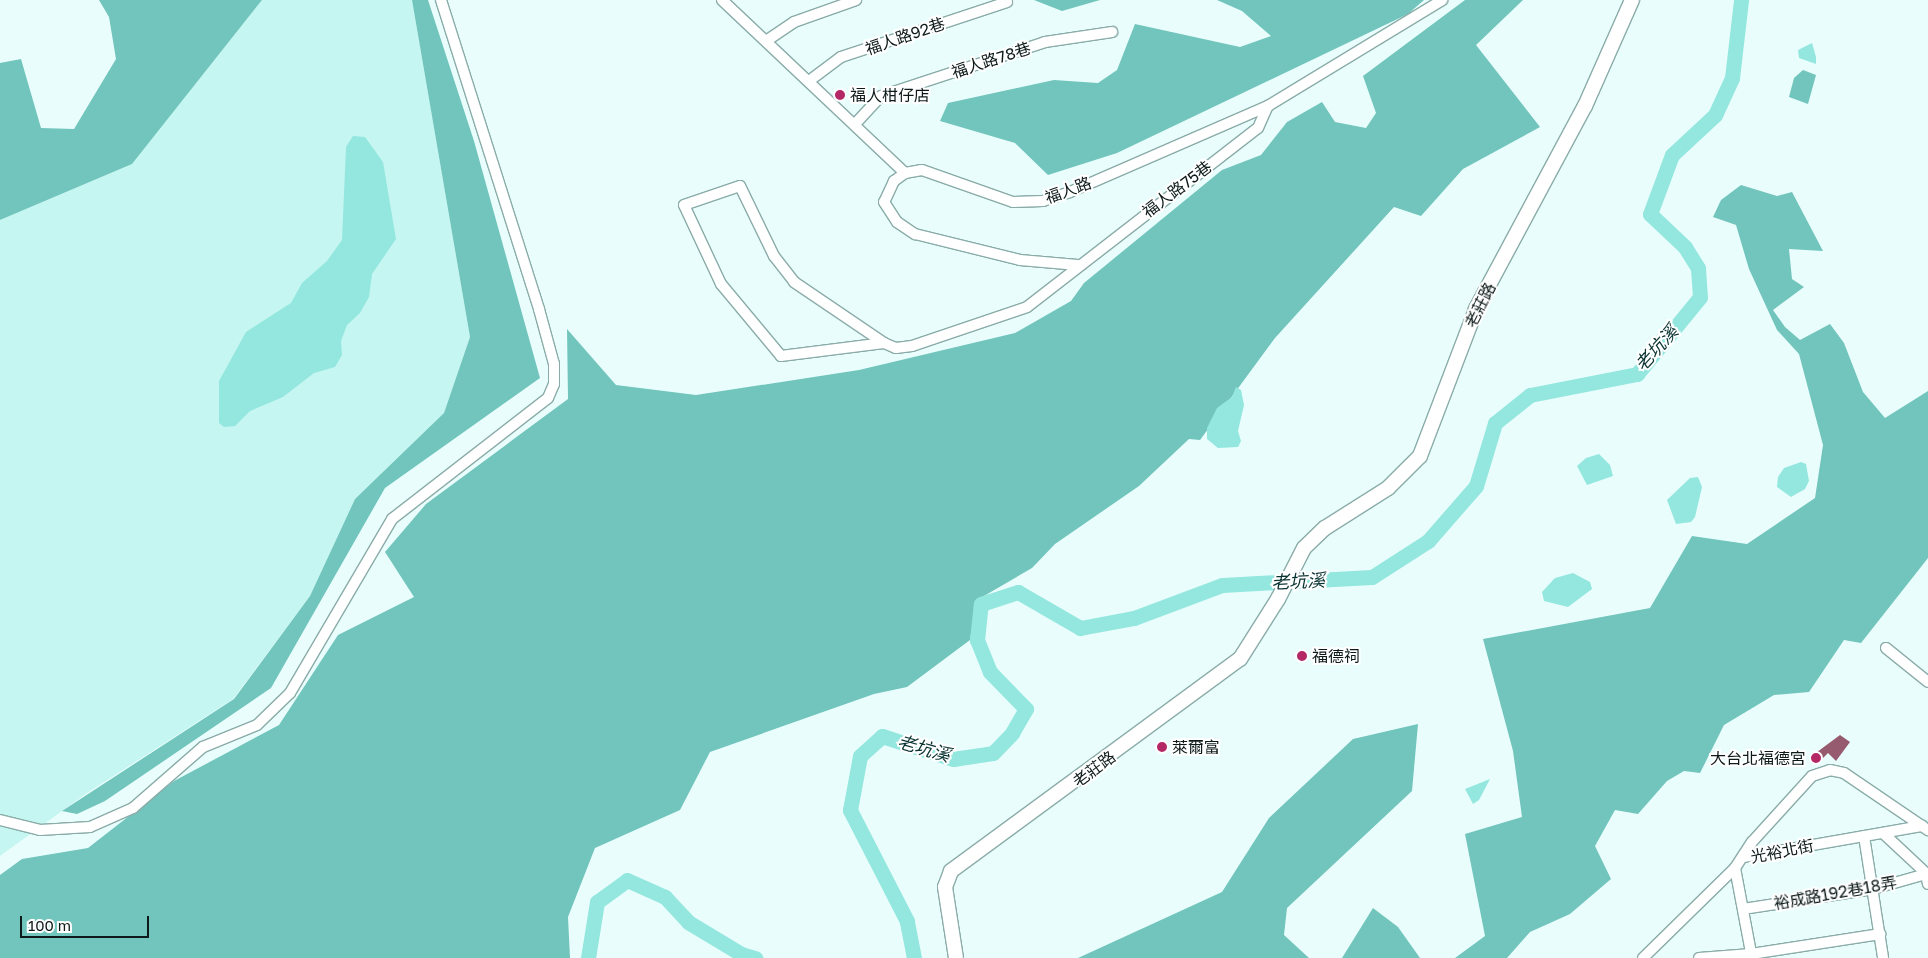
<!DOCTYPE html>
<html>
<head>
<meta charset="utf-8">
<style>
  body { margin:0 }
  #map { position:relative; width:1928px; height:958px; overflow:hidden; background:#e9fefc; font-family:"Golos Text","Noto Sans TC",sans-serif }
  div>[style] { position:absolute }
  .green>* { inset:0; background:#c6f6f1 }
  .forest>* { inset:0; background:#71c5bd }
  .water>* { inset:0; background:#93e7df }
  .river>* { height:15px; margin:-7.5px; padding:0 7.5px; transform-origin:7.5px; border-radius:7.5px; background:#93e7df }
  .building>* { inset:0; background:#975b6f }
  .roads { filter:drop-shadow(1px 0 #8aaca9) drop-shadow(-1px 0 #8aaca9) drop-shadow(0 1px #8aaca9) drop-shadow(0 -1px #8aaca9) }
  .street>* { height:10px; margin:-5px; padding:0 5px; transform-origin:5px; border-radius:5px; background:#fff }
  .secondary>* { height:14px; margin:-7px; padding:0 7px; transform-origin:7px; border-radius:7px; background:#fff }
  .dots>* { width:14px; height:14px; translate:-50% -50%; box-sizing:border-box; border:2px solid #fff; border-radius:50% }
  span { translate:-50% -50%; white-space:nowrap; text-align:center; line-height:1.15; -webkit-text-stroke:4px #fff; paint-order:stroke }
  .street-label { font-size:16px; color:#0d1a19 }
  .poi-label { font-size:16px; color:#0d1a19 }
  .left { translate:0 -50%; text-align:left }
  .right { translate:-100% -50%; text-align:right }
  .water-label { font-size:18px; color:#093331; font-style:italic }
  .scale { position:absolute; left:20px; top:916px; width:129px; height:22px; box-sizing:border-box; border:2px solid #0d1a19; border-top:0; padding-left:6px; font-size:15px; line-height:18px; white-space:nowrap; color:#0d1a19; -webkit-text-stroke:4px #fff; paint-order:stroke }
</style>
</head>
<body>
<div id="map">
  <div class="green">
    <div style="clip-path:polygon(262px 0,412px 0,470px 337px,444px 413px,355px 499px,310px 596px,233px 699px,84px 795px,0 856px,0 220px,132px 164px)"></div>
  </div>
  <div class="forest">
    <div style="clip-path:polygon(99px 0,262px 0,132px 164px,0 220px,0 63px,21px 59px,41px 128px,74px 129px,116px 59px,109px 17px)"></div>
    <div style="clip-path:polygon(412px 0,428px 0,474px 141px,540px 378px,385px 488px,271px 688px,105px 801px,77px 814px,62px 811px,234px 699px,310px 596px,355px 499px,444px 413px,470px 337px)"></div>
    <div style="clip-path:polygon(1034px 0,1100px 0,1062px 11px)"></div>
    <div style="clip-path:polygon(1217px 0,1424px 0,1408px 14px,1117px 153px,1048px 175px,1015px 143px,940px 121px,948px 103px,1054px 80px,1098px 83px,1117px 70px,1135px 24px,1240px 47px,1271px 36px,1242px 11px)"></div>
    <div style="clip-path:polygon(1465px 0,1523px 0,1476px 45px,1540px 127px,1463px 169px,1421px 216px,1394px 207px,1275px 338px,1200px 440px,1189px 439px,1139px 486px,1055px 544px,1032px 568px,977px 600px,970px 640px,907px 687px,874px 694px,710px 752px,680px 810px,595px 848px,568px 917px,570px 958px,0 958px,0 875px,22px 859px,88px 848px,174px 781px,279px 725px,338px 635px,414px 597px,385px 552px,426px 504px,568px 399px,567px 329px,616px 385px,696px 395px,859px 370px,1015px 333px,1071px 301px,1084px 283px,1222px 170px,1261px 155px,1287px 122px,1322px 102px,1335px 122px,1366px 128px,1376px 113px,1363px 76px)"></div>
    <div style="clip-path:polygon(1803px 70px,1816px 75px,1808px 104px,1789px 97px,1794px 78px)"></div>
    <div style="clip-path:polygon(1741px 185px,1777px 196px,1792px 192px,1823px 251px,1789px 249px,1792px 279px,1804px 287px,1773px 310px,1785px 327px,1800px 340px,1830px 324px,1844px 343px,1863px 392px,1885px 418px,1928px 391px,1928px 558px,1861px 643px,1844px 640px,1809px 692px,1774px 695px,1724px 725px,1700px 773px,1684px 771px,1667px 781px,1638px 814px,1615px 810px,1595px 846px,1611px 879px,1570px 914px,1530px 932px,1507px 958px,1455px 958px,1485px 936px,1465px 834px,1522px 817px,1513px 751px,1483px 639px,1650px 608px,1692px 536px,1747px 544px,1815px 498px,1823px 445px,1799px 354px,1777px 330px,1749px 269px,1736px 225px,1713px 217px,1721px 200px)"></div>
    <div style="clip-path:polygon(1418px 724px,1412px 791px,1287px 908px,1284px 935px,1309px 958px,1078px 958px,1222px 892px,1269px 818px,1353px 739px)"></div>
    <div style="clip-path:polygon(1373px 908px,1398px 927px,1420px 958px,1342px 958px)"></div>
  </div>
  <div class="water">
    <div style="clip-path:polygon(1812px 43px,1816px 57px,1816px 64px,1799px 58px,1798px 50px)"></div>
    <div style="clip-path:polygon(353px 136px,365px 137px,383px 162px,396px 239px,372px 274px,369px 297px,360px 313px,347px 325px,341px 341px,342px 355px,335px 367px,314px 373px,283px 397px,250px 411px,235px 426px,224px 427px,219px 423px,219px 381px,246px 332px,291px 303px,302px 283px,327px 261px,342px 240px,346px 147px)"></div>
    <div style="clip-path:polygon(1236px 387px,1241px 390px,1244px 405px,1238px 431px,1241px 441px,1238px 447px,1218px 448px,1207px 439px,1207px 428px,1217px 408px,1232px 397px)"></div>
    <div style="clip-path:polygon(1599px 454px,1610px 465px,1613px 476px,1587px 485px,1577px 466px,1586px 458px)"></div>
    <div style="clip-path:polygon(1801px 462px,1806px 464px,1809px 481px,1805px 489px,1791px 497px,1777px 487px,1778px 477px,1784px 468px)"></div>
    <div style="clip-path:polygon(1698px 477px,1702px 487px,1695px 517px,1691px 522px,1676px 524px,1667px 500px,1690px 478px)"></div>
    <div style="clip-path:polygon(1573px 573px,1590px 582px,1592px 589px,1568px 607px,1544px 601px,1542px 592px,1555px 578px)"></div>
    <div style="clip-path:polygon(1490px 779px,1479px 800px,1473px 804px,1465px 789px)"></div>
  </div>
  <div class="river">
    <div style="left:588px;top:958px;width:57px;rotate:-80.9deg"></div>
    <div style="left:597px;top:902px;width:37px;rotate:-36deg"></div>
    <div style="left:627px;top:880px;width:42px;rotate:24.1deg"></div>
    <div style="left:665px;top:897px;width:34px;rotate:47deg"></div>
    <div style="left:688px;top:922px;width:62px;rotate:31.1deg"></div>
    <div style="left:741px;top:954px;width:15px;rotate:16deg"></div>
    <div style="left:914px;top:958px;width:38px;rotate:-101deg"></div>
    <div style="left:907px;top:921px;width:125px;rotate:-117.2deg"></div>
    <div style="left:850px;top:810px;width:55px;rotate:-79.5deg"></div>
    <div style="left:860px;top:756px;width:30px;rotate:-42deg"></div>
    <div style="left:882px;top:736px;width:75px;rotate:17.9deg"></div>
    <div style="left:953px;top:759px;width:40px;rotate:-8.5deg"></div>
    <div style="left:993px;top:753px;width:28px;rotate:-46deg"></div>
    <div style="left:1012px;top:733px;width:28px;rotate:-60deg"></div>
    <div style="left:1026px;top:709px;width:52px;rotate:-134.2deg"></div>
    <div style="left:990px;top:672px;width:35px;rotate:-112deg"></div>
    <div style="left:977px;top:640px;width:36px;rotate:-84deg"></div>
    <div style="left:981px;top:604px;width:39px;rotate:-18deg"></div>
    <div style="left:1018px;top:592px;width:72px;rotate:30.1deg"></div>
    <div style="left:1080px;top:628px;width:55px;rotate:-10.5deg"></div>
    <div style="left:1134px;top:618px;width:94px;rotate:-20.6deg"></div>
    <div style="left:1222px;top:585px;width:150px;rotate:-3.1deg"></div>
    <div style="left:1372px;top:577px;width:67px;rotate:-32.7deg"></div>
    <div style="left:1428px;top:541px;width:73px;rotate:-48.9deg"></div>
    <div style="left:1476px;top:486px;width:66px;rotate:-73.2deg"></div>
    <div style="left:1495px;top:423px;width:45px;rotate:-38.7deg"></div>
    <div style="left:1530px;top:395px;width:109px;rotate:-11.1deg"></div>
    <div style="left:1637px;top:374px;width:99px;rotate:-50.7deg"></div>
    <div style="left:1700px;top:297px;width:29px;rotate:-94deg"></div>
    <div style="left:1698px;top:268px;width:25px;rotate:-122deg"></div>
    <div style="left:1685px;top:247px;width:48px;rotate:-136.7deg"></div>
    <div style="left:1650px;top:214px;width:63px;rotate:-69.6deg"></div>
    <div style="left:1672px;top:155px;width:59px;rotate:-42.9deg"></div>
    <div style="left:1715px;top:115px;width:41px;rotate:-65.3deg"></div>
    <div style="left:1732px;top:78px;width:79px;rotate:-83.4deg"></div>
  </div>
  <div class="building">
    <div style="clip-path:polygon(1840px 735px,1850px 742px,1836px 761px,1828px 753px,1816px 765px,1809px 758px)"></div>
  </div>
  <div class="roads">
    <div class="street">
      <div style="left:722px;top:0;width:252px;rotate:43.4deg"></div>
      <div style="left:905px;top:173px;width:17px;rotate:-10deg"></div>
      <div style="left:922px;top:170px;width:96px;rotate:19.4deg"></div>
      <div style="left:1013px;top:202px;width:30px;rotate:-2deg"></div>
      <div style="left:1043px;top:201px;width:28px;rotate:-18deg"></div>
      <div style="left:1070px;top:192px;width:216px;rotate:-23.5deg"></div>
      <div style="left:1268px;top:106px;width:204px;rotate:-31.3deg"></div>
      <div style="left:766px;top:41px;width:34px;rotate:-34deg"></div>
      <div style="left:794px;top:22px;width:66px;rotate:-19.5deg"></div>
      <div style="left:809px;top:81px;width:40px;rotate:-37deg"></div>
      <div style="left:841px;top:57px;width:175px;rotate:-18.3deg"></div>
      <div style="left:855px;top:124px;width:38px;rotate:-47deg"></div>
      <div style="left:881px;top:96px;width:173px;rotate:-18.2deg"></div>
      <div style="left:1045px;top:42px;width:68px;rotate:-8.5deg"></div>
      <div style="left:905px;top:173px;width:14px;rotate:144deg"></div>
      <div style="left:894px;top:181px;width:23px;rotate:115deg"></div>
      <div style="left:884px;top:202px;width:24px;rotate:57deg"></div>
      <div style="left:897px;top:222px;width:22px;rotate:34deg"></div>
      <div style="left:915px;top:234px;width:108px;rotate:13.9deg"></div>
      <div style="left:1020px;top:260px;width:58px;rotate:4.9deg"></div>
      <div style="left:884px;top:343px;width:104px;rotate:172.8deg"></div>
      <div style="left:781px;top:356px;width:94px;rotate:-129.8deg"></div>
      <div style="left:721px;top:284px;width:87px;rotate:-115.1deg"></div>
      <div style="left:684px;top:205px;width:59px;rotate:-18.7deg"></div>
      <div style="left:740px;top:186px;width:78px;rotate:64.1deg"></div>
      <div style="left:774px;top:256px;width:33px;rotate:52deg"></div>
      <div style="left:794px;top:282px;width:109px;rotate:34.1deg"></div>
      <div style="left:884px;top:343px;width:13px;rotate:23deg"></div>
      <div style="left:896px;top:348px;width:16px;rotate:-7deg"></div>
      <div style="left:912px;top:346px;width:121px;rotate:-18.7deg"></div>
      <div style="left:1027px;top:307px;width:292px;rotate:-37.8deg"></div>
      <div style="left:1258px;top:128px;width:24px;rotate:-66deg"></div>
      <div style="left:1886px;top:648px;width:54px;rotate:39deg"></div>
      <div style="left:0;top:820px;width:41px;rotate:14deg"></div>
      <div style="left:40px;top:830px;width:50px;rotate:-3.4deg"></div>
      <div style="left:90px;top:827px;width:47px;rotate:-23.8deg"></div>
      <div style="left:133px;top:808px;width:93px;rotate:-41.1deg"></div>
      <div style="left:203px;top:747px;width:58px;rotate:-22.2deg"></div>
      <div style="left:257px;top:725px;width:46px;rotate:-44.1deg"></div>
      <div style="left:290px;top:693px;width:202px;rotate:-59.6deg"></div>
      <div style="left:392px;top:519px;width:197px;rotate:-37.8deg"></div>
      <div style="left:548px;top:398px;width:15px;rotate:-67deg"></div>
      <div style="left:554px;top:384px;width:20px;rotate:-90deg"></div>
      <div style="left:554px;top:364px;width:57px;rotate:-105.3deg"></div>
      <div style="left:539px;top:309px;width:324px;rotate:-107.6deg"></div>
      <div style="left:1883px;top:833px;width:62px;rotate:43deg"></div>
      <div style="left:1864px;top:836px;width:123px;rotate:81.1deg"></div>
      <div style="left:1744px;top:857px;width:181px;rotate:-9.9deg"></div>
      <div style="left:1735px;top:868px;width:92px;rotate:79.3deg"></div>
      <div style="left:1743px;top:909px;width:132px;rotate:-8.7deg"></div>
      <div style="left:1873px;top:889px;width:55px;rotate:-15.8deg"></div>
      <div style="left:1926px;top:874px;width:10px;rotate:79deg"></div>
      <div style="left:1643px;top:958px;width:129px;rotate:-44.4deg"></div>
      <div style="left:1735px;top:868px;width:31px;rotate:-57deg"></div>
      <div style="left:1752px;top:842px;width:89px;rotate:-47.7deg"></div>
      <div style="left:1812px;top:776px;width:19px;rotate:-18deg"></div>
      <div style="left:1830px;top:770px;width:14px;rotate:12deg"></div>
      <div style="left:1844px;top:773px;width:102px;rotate:34.2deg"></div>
      <div style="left:1699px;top:958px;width:52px;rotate:-4.4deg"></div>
      <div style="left:1751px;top:954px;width:131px;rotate:-8.8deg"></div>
    </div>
    <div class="secondary">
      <div style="left:956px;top:958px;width:72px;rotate:-98.8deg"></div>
      <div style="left:945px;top:887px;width:17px;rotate:-69deg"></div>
      <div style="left:951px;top:871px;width:358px;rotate:-36.3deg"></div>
      <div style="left:1240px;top:659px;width:71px;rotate:-57.7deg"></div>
      <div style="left:1278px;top:599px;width:57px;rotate:-63deg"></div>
      <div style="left:1304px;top:548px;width:29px;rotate:-44deg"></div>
      <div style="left:1325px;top:528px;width:75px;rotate:-32.4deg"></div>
      <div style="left:1388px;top:488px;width:45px;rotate:-45deg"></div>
      <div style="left:1420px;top:456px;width:157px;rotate:-69.1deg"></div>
      <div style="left:1476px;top:309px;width:230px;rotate:-61.8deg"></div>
      <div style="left:1585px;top:106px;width:116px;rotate:-66.1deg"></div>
    </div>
  </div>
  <div class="dots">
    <div style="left:840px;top:95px;background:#b32865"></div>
    <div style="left:1302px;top:656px;background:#b32865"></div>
    <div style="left:1162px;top:747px;background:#b32865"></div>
    <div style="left:1816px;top:758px;background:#b32865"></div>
  </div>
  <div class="street-label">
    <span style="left:905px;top:36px;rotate:-19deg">福人路92巷</span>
    <span style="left:991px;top:60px;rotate:-18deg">福人路78巷</span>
    <span style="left:1177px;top:189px;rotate:-37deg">福人路75巷</span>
    <span style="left:1068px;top:190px;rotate:-20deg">福人路</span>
    <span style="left:1480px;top:305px;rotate:-63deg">老莊路</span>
    <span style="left:1094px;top:769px;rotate:-37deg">老莊路</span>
    <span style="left:1782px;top:851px;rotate:-11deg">光裕北街</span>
    <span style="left:1835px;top:893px;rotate:-10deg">裕成路192巷18弄</span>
  </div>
  <div class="poi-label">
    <span class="left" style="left:850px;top:95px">福人柑仔店</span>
    <span class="left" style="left:1312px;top:656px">福德祠</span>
    <span class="left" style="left:1172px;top:747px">萊爾富</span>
    <span class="right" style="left:1806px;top:758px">大台北福德宮</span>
  </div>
  <div class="water-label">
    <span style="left:1656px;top:348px;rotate:-48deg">老坑溪</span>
    <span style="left:1298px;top:581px;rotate:-3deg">老坑溪</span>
    <span style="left:924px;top:748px;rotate:16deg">老坑溪</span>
  </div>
  <div class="scale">100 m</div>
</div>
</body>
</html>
